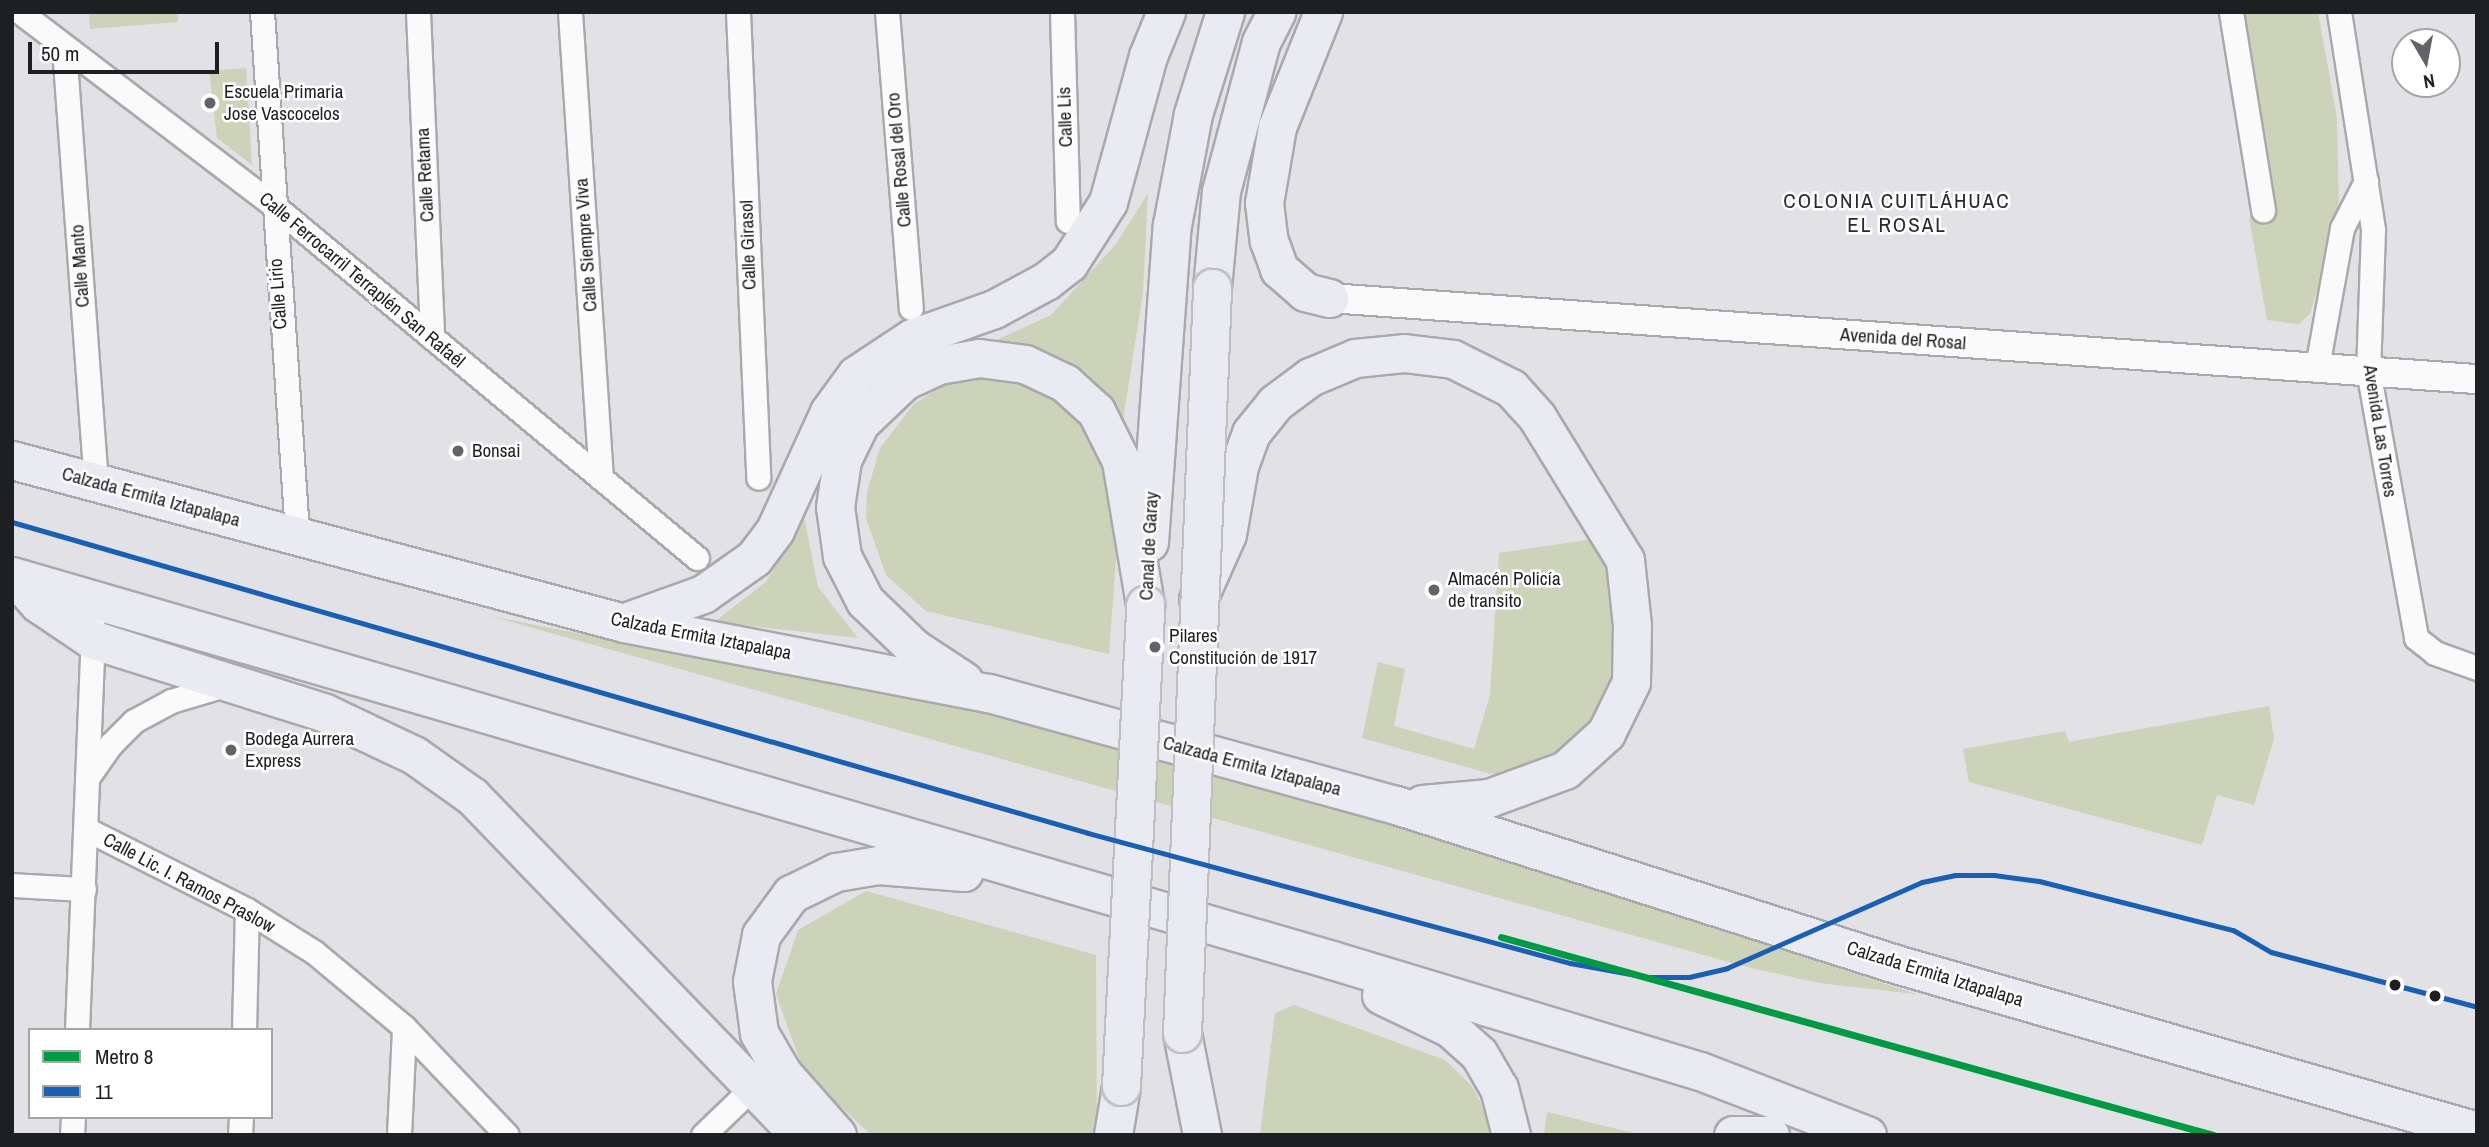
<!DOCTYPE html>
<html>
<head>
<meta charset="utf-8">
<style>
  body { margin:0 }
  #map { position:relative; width:2489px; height:1147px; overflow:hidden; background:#e1e1e6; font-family:"Archivo Narrow",sans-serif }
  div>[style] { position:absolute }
  .green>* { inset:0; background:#ccd3b8 }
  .roads { filter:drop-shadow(2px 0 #a9a9ac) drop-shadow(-2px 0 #a9a9ac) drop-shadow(0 2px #a9a9ac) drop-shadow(0 -2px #a9a9ac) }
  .minor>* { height:23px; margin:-11.5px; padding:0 11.5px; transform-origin:11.5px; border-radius:11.5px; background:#fafafb }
  .tertiary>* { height:28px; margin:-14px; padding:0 14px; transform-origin:14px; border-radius:14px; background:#fafafb }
  .primary>* { height:37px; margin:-18.5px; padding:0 18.5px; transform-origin:18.5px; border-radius:18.5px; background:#e9eaf2 }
  .bridges { filter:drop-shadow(2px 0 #bfbfc2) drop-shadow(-2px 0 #bfbfc2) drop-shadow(0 2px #bfbfc2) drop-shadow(0 -2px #bfbfc2) }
  .primary-bridge>* { height:37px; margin:-18.5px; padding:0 18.5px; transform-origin:18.5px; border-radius:18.5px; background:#e9eaf2 }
  .bus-1>* { height:5px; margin:-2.5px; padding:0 2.5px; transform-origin:2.5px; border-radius:2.5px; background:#1a5fb4 }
  .metro-1>* { height:7px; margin:-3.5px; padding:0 3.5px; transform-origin:3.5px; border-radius:3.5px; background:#009a44 }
  .dots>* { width:19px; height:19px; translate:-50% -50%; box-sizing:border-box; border:4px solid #fff; border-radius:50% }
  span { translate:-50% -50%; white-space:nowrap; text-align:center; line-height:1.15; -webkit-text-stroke:5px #fff; paint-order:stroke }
  .poi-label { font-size:19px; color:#1e1f22 }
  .left { translate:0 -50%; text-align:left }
  .street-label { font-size:19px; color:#1e1f22 }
  .neighbourhood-label { font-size:21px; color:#292a30; letter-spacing:2px }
  .frame { position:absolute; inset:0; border:14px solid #1e1f22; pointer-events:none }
  .legend { position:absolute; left:28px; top:1028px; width:245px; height:91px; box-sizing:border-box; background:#fff; border:2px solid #a5a5a7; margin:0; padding:9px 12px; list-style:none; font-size:21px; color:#1e1f22 }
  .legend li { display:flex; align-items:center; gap:14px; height:35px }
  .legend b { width:35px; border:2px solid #a5a5a7 }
  .north { position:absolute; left:2391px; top:28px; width:70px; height:70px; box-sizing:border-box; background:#fff; border:2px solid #a5a5a7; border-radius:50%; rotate:170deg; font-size:19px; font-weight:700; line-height:28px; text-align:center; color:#1e1f22 }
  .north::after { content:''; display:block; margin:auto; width:24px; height:32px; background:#626367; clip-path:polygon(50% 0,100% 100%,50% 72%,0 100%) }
  .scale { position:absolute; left:28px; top:42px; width:191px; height:32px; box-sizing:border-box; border:4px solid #1e1f22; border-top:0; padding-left:9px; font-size:21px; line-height:24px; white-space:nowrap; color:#1e1f22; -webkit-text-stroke:5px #fff; paint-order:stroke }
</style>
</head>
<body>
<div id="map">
  <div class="green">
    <div style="clip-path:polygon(89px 12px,178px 12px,178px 22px,90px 29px)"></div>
    <div style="clip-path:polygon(2244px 12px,2318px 12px,2337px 118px,2339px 215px,2310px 314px,2299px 324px,2267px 320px,2249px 217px,2276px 209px)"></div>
    <div style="clip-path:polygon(246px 68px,252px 165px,217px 138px,209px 71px)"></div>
    <div style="clip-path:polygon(1148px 193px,1143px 292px,1116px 465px,1121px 491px,1109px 654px,926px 611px,886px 575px,866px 518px,867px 492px,880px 448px,914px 404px,945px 384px,981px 347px,1051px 315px,1116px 244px)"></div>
    <div style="clip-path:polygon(804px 516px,818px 587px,858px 638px,714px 622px,766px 582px)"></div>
    <div style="clip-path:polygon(1594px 539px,1610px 582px,1621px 637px,1611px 712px,1520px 782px,1362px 738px,1378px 662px,1405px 669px,1394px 726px,1474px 749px,1490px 695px,1499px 553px)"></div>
    <div style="clip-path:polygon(490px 616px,1039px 724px,1485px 852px,1916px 994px,1819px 983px,1743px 966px)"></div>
    <div style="clip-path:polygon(2269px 706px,2274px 739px,2254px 805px,2217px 795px,2202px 845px,1969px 782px,1963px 749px,2065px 731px,2069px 742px)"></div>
    <div style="clip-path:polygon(866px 891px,1096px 955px,1097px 1135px,871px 1135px,804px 1072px,776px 994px,798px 930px)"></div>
    <div style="clip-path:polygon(1294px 1005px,1445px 1060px,1472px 1086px,1489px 1119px,1491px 1135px,1260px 1135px,1275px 1013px)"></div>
    <div style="clip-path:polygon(1547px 1112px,1642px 1135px,1544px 1135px)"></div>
  </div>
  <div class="roads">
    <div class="minor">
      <div style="left:20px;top:12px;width:317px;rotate:37.3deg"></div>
      <div style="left:272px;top:204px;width:553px;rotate:39.79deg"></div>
      <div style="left:262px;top:12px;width:523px;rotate:86.16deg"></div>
      <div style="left:418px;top:12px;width:326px;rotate:87.5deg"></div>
      <div style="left:570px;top:12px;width:467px;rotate:86.2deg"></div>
      <div style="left:738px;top:12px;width:466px;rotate:87.5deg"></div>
      <div style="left:887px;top:12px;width:297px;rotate:85.4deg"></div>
      <div style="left:1062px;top:12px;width:209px;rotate:88.4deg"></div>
      <div style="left:2231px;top:12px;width:201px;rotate:80.8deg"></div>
      <div style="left:2339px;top:12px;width:221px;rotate:81.1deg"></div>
      <div style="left:2373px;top:230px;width:140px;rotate:92deg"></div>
      <div style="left:2368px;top:370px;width:272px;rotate:79.8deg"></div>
      <div style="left:2416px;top:638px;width:24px;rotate:38deg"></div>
      <div style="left:2435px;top:653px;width:45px;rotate:19.7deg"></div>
      <div style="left:64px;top:48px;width:436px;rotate:85.8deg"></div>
      <div style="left:2317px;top:367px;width:141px;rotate:-79.8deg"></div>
      <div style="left:2342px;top:228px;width:53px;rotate:-62.9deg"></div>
      <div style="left:87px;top:778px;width:42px;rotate:-54.8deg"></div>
      <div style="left:111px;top:744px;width:33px;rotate:-45deg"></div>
      <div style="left:134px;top:721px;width:42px;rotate:-28.4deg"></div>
      <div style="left:171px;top:701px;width:59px;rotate:-16.6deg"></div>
      <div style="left:86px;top:829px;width:180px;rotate:26.7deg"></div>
      <div style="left:247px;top:910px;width:79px;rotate:32.1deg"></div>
      <div style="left:314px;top:952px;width:117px;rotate:39.8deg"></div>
      <div style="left:404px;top:1027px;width:149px;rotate:46.4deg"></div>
      <div style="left:12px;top:885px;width:72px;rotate:3.2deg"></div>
      <div style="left:77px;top:1030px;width:403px;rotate:-87.7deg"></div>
      <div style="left:244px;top:1030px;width:120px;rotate:-88.6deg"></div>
      <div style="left:72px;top:1135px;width:18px;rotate:-87deg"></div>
      <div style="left:240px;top:1135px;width:18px;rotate:-87deg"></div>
      <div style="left:399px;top:1135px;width:108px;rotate:-87.3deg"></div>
      <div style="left:703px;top:1135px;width:71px;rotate:-43.9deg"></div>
    </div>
    <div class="tertiary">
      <div style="left:1329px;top:298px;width:1151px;rotate:4.04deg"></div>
    </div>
    <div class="primary">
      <div style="left:1323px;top:12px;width:124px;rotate:111.8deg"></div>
      <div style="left:1277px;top:127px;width:77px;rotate:99.7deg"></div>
      <div style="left:1264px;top:203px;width:38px;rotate:83deg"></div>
      <div style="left:1269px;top:241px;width:30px;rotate:70deg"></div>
      <div style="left:1279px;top:269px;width:35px;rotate:41deg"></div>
      <div style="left:1305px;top:292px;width:25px;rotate:14deg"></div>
      <div style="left:1212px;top:288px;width:97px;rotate:-84.7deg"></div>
      <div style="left:1221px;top:191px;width:154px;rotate:-75deg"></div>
      <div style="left:1261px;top:42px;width:34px;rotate:-63deg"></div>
      <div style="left:12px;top:460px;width:633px;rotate:14.91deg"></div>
      <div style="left:624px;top:623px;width:372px;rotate:10.9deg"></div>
      <div style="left:989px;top:693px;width:422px;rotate:15.4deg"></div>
      <div style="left:1396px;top:805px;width:528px;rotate:17.65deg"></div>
      <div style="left:1899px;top:965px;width:601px;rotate:16.02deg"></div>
      <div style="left:1149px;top:542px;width:318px;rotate:-85.9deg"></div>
      <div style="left:1172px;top:225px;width:113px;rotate:-79.3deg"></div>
      <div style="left:1193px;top:114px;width:107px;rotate:-72.6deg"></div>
      <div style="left:12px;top:576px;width:1375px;rotate:16.22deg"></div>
      <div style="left:1332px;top:960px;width:384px;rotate:16.8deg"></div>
      <div style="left:1700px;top:1071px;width:179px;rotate:21deg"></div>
      <div style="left:20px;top:583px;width:28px;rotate:48deg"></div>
      <div style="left:39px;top:604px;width:63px;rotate:33.9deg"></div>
      <div style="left:91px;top:639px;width:245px;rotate:17.5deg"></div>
      <div style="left:325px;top:713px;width:98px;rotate:25.3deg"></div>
      <div style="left:414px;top:755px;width:71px;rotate:35.3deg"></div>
      <div style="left:472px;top:796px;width:471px;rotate:46deg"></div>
      <div style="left:1198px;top:599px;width:71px;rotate:-66deg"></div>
      <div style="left:1227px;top:534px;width:69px;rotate:-80deg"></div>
      <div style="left:1239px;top:466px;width:35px;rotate:-70deg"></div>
      <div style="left:1251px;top:433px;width:38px;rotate:-51deg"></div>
      <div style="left:1275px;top:403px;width:44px;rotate:-36.6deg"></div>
      <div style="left:1310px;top:377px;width:49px;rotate:-22.9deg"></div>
      <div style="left:1355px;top:358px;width:49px;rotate:-5.8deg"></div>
      <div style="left:1404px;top:353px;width:49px;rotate:7deg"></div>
      <div style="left:1453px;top:359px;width:65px;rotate:26.6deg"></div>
      <div style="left:1511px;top:388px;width:39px;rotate:48deg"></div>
      <div style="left:1537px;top:417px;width:168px;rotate:58.4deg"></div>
      <div style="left:1625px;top:560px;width:65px;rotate:83.9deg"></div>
      <div style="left:1632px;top:625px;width:57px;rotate:91deg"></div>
      <div style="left:1631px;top:682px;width:57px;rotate:116.1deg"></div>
      <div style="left:1606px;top:733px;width:55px;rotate:137.9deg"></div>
      <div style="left:1565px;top:770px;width:81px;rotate:159.8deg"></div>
      <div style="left:1489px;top:798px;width:67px;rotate:174.9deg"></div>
      <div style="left:628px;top:621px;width:80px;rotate:-19.8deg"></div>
      <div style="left:703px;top:594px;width:62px;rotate:-35.2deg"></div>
      <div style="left:754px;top:558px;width:35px;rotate:-53deg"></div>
      <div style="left:775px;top:530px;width:130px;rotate:-65.4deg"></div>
      <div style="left:829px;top:412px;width:46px;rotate:-53.9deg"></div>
      <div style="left:856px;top:375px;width:67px;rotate:-33.5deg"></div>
      <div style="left:912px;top:338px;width:87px;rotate:-19.5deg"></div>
      <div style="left:994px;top:309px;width:59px;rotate:-28.3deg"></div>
      <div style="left:1046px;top:281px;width:29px;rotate:-38deg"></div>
      <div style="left:1069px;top:263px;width:72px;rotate:-57.4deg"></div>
      <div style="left:1108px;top:202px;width:151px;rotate:-74.7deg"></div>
      <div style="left:1148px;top:56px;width:48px;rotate:-67.8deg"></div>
      <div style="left:964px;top:681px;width:60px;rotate:-146.6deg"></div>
      <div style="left:914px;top:648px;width:68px;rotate:-136.2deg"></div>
      <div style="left:865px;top:601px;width:51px;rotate:-117.1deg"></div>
      <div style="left:842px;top:556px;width:49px;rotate:-98.1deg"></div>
      <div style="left:835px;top:507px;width:48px;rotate:-81.5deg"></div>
      <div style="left:842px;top:460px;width:41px;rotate:-64.1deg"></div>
      <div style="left:860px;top:423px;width:61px;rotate:-43.7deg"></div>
      <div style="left:904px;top:381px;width:38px;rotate:-25deg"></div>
      <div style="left:938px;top:365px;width:42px;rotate:-9.7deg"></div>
      <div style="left:979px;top:358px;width:46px;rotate:7.4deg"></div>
      <div style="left:1025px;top:364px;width:44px;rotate:25.4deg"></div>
      <div style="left:1065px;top:383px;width:42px;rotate:42.1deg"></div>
      <div style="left:1096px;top:411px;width:56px;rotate:63.4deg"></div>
      <div style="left:1121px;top:461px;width:146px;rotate:80.5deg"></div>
      <div style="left:1381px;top:995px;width:76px;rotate:25.6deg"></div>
      <div style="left:1450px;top:1028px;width:39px;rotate:42deg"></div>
      <div style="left:1479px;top:1054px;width:39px;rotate:60deg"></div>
      <div style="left:1499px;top:1088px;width:49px;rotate:75.7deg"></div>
      <div style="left:1182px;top:1033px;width:104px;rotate:78.9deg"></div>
      <div style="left:837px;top:1135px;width:81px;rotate:-131.5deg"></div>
      <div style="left:783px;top:1074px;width:48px;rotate:-120.3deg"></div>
      <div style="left:759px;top:1033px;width:52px;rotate:-97.7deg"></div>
      <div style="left:752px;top:981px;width:47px;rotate:-78.9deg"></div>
      <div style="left:761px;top:935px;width:51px;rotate:-53.8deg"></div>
      <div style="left:791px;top:894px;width:50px;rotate:-26.1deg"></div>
      <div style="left:836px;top:872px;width:43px;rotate:-9.5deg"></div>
      <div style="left:878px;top:865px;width:86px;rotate:4.7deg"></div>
      <div style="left:1113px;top:1135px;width:50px;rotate:-80.7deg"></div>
      <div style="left:1733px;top:1135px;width:37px"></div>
    </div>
  </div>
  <div class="bridges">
    <div class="primary-bridge">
      <div style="left:1182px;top:1033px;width:746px;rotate:-87.69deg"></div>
      <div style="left:1121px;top:1086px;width:482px;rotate:-87.1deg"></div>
    </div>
  </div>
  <div class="bus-1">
    <div style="left:12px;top:522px;width:1120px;rotate:16.12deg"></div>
    <div style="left:1088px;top:833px;width:499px;rotate:15.1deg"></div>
    <div style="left:1570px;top:963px;width:77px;rotate:10.4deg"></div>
    <div style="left:1646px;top:977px;width:43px"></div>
    <div style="left:1689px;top:977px;width:39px;rotate:-13deg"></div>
    <div style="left:1727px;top:968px;width:213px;rotate:-23.8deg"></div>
    <div style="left:1922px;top:882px;width:34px;rotate:-12deg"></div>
    <div style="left:1955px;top:875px;width:39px"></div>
    <div style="left:1994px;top:875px;width:45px;rotate:7.6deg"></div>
    <div style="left:2039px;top:881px;width:200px;rotate:14.2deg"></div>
    <div style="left:2233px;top:930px;width:44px;rotate:30.1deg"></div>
    <div style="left:2271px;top:952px;width:213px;rotate:14.9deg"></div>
  </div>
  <div class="metro-1">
    <div style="left:1501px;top:937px;width:739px;rotate:15.54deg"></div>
  </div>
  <div class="dots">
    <div style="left:210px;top:103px;background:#626367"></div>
    <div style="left:458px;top:451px;background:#626367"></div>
    <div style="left:1434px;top:590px;background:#626367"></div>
    <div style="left:1155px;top:647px;background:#626367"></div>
    <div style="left:231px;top:750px;background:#626367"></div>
    <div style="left:2395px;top:985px;background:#1e1f22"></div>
    <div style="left:2435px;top:996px;background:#1e1f22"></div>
  </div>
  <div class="poi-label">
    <span class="left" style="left:224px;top:103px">Escuela Primaria<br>Jose Vascocelos</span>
    <span class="left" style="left:472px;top:451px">Bonsai</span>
    <span class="left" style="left:1448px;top:590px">Almacén Policía<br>de transito</span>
    <span class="left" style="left:1169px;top:647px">Pilares<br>Constitución de 1917</span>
    <span class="left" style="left:245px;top:750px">Bodega Aurrera<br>Express</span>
  </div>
  <div class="street-label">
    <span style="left:1065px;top:117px;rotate:-92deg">Calle Lis</span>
    <span style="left:899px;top:160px;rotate:-95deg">Calle Rosal del Oro</span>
    <span style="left:425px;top:175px;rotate:-93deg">Calle Retama</span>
    <span style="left:586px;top:245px;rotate:-94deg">Calle Siempre Viva</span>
    <span style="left:748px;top:245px;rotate:-92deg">Calle Girasol</span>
    <span style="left:80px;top:266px;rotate:-94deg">Calle Manto</span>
    <span style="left:362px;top:280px;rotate:40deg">Calle Ferrocarril Terraplén San Rafaél</span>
    <span style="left:278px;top:294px;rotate:-94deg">Calle Lirio</span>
    <span style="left:1903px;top:339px;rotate:4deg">Avenida del Rosal</span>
    <span style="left:2380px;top:431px;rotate:81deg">Avenida Las Torres</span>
    <span style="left:151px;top:497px;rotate:15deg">Calzada Ermita Iztapalapa</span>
    <span style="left:1149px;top:546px;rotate:-87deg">Canal de Garay</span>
    <span style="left:701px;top:636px;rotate:11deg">Calzada Ermita Iztapalapa</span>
    <span style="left:1252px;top:766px;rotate:15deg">Calzada Ermita Iztapalapa</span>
    <span style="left:189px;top:883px;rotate:28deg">Calle Lic. I. Ramos Praslow</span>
    <span style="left:1935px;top:974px;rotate:17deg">Calzada Ermita Iztapalapa</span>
  </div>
  <div class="neighbourhood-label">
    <span style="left:1897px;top:213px">COLONIA CUITLÁHUAC<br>EL ROSAL</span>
  </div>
  <div class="frame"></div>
  <ul class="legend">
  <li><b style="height:9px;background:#009a44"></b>Metro 8</li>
  <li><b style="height:9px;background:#1a5fb4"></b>11</li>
  </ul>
  <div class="north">N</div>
  <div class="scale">50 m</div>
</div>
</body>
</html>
